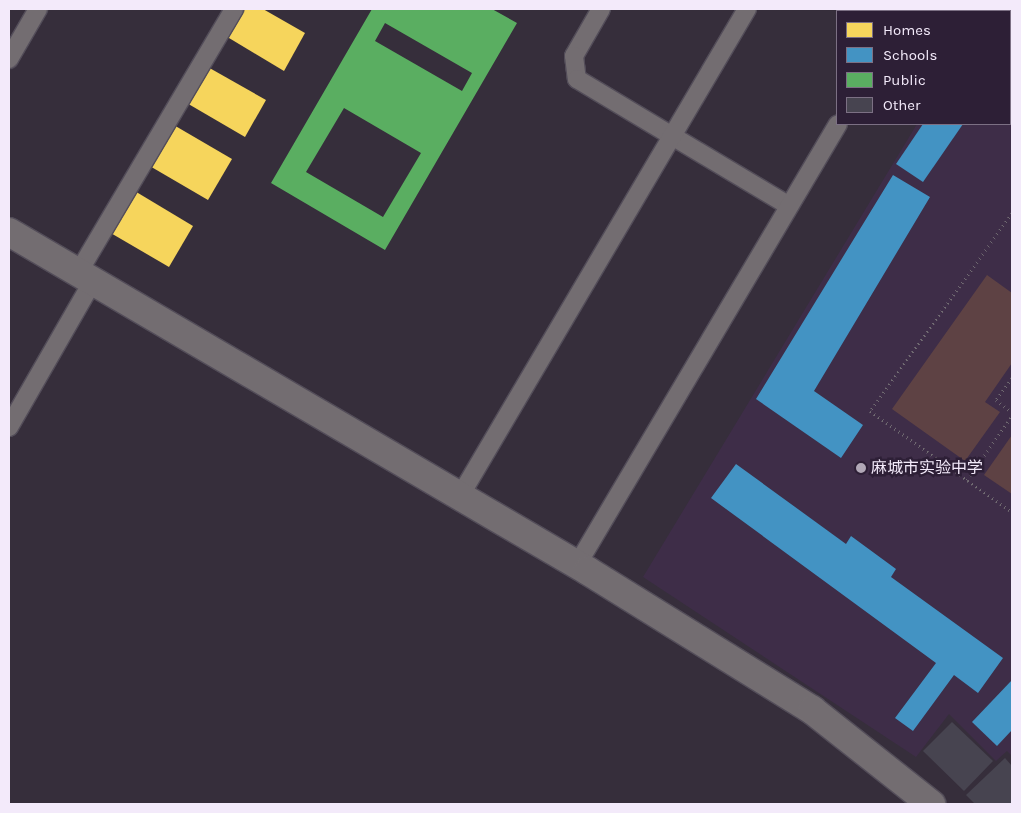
<!DOCTYPE html>
<html>
<head>
<meta charset="utf-8">
<style>
  body { margin:0 }
  #map { position:relative; width:1021px; height:813px; overflow:hidden; background:#362e3b; font-family:Karla,"Noto Sans SC",sans-serif }
  div>[style] { position:absolute }
  .built>* { inset:0; background:#3e2d48 }
  .green>* { inset:0; background:#5e4244 }
  .homes>* { inset:0; background:#f6d55c }
  .schools>* { inset:0; background:#4393c3 }
  .public>* { inset:0; background:#5aae61 }
  .building>* { inset:0; background:#474450 }
  .path>* { height:3px; margin-top:-1.5px; transform-origin:0; background:repeating-linear-gradient(90deg,#706a71 0 1px,transparent 0 5px) }
  .roads { filter:drop-shadow(1px 0 #534d59) drop-shadow(-1px 0 #534d59) drop-shadow(0 1px #534d59) drop-shadow(0 -1px #534d59) }
  .lane>* { height:18px; margin:-9px; padding:0 9px; transform-origin:9px; border-radius:9px; background:#736d71 }
  .street>* { height:28px; margin:-14px; padding:0 14px; transform-origin:14px; border-radius:14px; background:#736d71 }
  .dots>* { width:14px; height:14px; translate:-50% -50%; box-sizing:border-box; border:2px solid #2d1f36; border-radius:50% }
  span { translate:-50% -50%; white-space:nowrap; text-align:center; line-height:1.15; -webkit-text-stroke:5px #2d1f36; paint-order:stroke }
  .poi-label { font-size:16px; color:#f3eafa }
  .left { translate:0 -50%; text-align:left }
  .frame { position:absolute; inset:0; border:10px solid #f3eafa; pointer-events:none }
  .legend { position:absolute; left:836px; top:10px; width:175px; height:115px; box-sizing:border-box; background:#2d1f36; border:1px solid #7c7084; margin:0; padding:6px 9px; list-style:none; font-size:15px; color:#f3eafa }
  .legend li { display:flex; align-items:center; gap:10px; height:25px }
  .legend b { width:25px; border:1px solid #7c7084 }
</style>
</head>
<body>
<div id="map">
  <div class="built">
    <div style="clip-path:polygon(961px 9px,1012px 9px,1012px 756px,1007px 751px,996px 761px,949px 714px,916px 757px,643px 577px,917px 124px,1010px 124px,1010px 11px)"></div>
  </div>
  <div class="green">
    <div style="clip-path:polygon(987px 275px,1012px 293px,1012px 363px,985px 402px,1000px 412px,965px 461px,892px 409px)"></div>
    <div style="clip-path:polygon(1012px 435px,1012px 494px,984px 475px)"></div>
  </div>
  <div class="homes">
    <div style="clip-path:polygon(239px 9px,263px 9px,305px 33px,284px 71px,224px 35px)"></div>
    <div style="clip-path:polygon(206px 66px,266px 100px,245px 137px,185px 102px)"></div>
    <div style="clip-path:polygon(172px 124px,232px 159px,208px 200px,148px 165px)"></div>
    <div style="clip-path:polygon(133px 190px,193px 226px,169px 267px,109px 232px)"></div>
  </div>
  <div class="schools">
    <div style="clip-path:polygon(986px 9px,1012px 9px,1012px 29px,1010px 11px)"></div>
    <div style="clip-path:polygon(1010px 51px,1012px 53px,1012px 114px,1010px 112px)"></div>
    <div style="clip-path:polygon(923px 124px,963px 124px,923px 182px,896px 164px)"></div>
    <div style="clip-path:polygon(893px 175px,930px 197px,814px 391px,863px 425px,841px 458px,756px 399px)"></div>
    <div style="clip-path:polygon(736px 464px,846px 544px,851px 536px,896px 569px,891px 577px,1003px 658px,978px 693px,954px 675px,913px 731px,895px 718px,936px 663px,711px 498px)"></div>
    <div style="clip-path:polygon(1012px 680px,1012px 730px,997px 746px,972px 722px)"></div>
  </div>
  <div class="public">
    <div style="clip-path:polygon(evenodd,372px 9px,492px 9px,517px 23px,385px 250px,271px 183px,372px 9px,385px 23px,472px 73px,462px 91px,375px 41px,385px 23px,372px 9px,344px 108px,421px 153px,383px 217px,306px 172px,344px 108px)"></div>
  </div>
  <div class="building">
    <div style="clip-path:polygon(952px 722px,993px 761px,964px 791px,923px 751px)"></div>
    <div style="clip-path:polygon(1005px 758px,1012px 766px,1012px 804px,975px 804px,966px 795px)"></div>
  </div>
  <div class="path">
    <div style="left:1012px;top:213px;width:244px;rotate:125.6deg"></div>
    <div style="left:870px;top:411px;width:174px;rotate:35.4deg"></div>
    <div style="left:1012px;top:378px;width:27px;rotate:126deg"></div>
    <div style="left:996px;top:400px;width:20px;rotate:37deg"></div>
    <div style="left:967px;top:480px;width:78px;rotate:-54.9deg"></div>
  </div>
  <div class="roads">
    <div class="lane">
      <div style="left:601px;top:9px;width:54px;rotate:119.9deg"></div>
      <div style="left:574px;top:56px;width:23px;rotate:83deg"></div>
      <div style="left:577px;top:79px;width:247px;rotate:30.9deg"></div>
      <div style="left:904px;top:11px;width:3px;rotate:-45deg"></div>
      <div style="left:9px;top:59px;width:58px;rotate:-59.9deg"></div>
      <div style="left:78px;top:273px;width:307px;rotate:-59.4deg"></div>
      <div style="left:9px;top:427px;width:168px;rotate:-60.1deg"></div>
      <div style="left:460px;top:496px;width:565px;rotate:-59.49deg"></div>
      <div style="left:577px;top:565px;width:512px;rotate:-59.38deg"></div>
    </div>
    <div class="street">
      <div style="left:9px;top:232px;width:671px;rotate:30.35deg"></div>
      <div style="left:588px;top:571px;width:264px;rotate:31.8deg"></div>
      <div style="left:812px;top:710px;width:152px;rotate:38.3deg"></div>
    </div>
  </div>
  <div class="dots">
    <div style="left:861px;top:468px;background:#b1a8b7"></div>
  </div>
  <div class="poi-label">
    <span class="left" style="left:871px;top:468px">麻城市实验中学</span>
  </div>
  <div class="frame"></div>
  <ul class="legend">
  <li><b style="height:14px;background:#f6d55c"></b>Homes</li>
  <li><b style="height:14px;background:#4393c3"></b>Schools</li>
  <li><b style="height:14px;background:#5aae61"></b>Public</li>
  <li><b style="height:14px;background:#474450"></b>Other</li>
  </ul>
</div>
</body>
</html>
